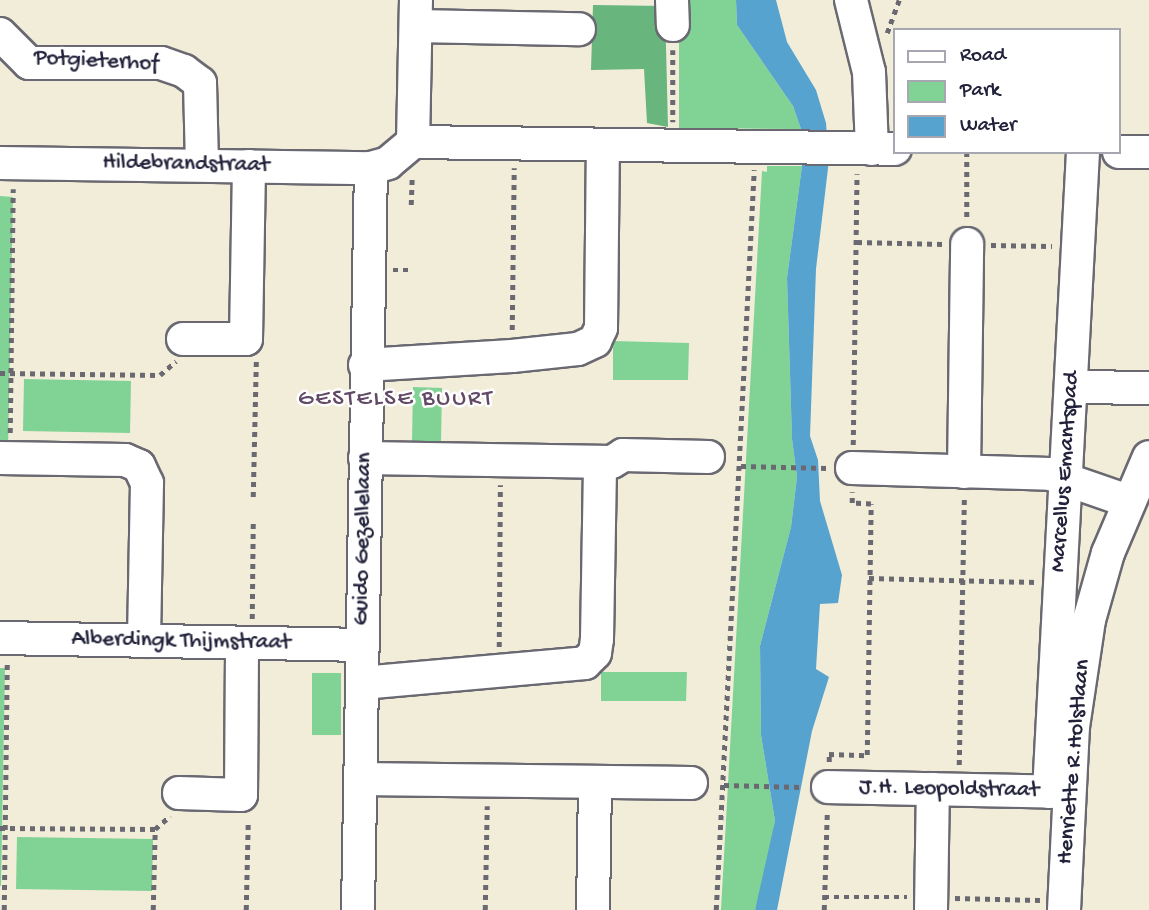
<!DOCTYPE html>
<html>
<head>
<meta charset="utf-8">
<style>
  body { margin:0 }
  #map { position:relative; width:1149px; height:910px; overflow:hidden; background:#f1edd9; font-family:"Gochi Hand",sans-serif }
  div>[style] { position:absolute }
  .green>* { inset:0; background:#80d394 }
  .forest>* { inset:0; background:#68b57e }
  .water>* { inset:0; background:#57a3cf }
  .path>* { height:4.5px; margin-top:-2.25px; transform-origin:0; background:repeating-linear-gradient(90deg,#6a6972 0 5px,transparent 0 10px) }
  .roads { filter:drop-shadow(2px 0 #6a6972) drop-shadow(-2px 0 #6a6972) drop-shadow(0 2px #6a6972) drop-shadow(0 -2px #6a6972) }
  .minor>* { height:32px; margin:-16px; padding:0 16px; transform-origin:16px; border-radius:16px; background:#fff }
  span { translate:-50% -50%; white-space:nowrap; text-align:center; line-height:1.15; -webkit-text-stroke:5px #fff; paint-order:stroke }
  .street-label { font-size:23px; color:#22223b }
  .neighbourhood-label { font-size:24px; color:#624a67; letter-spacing:2px }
  .legend { position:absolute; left:893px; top:28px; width:228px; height:126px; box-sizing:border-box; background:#fff; border:2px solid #a7a7b1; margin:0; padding:9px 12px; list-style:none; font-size:21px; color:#22223b }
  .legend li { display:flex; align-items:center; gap:14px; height:35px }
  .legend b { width:35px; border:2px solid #a7a7b1 }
</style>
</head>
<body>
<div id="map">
  <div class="green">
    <div style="clip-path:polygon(679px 0,736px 0,737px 25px,793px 106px,801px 129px,679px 128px)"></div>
    <div style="clip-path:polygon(767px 166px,802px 166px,787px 278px,792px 439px,797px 477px,791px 527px,760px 646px,761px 735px,775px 821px,771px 852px,755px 910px,721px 910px,762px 171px,767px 172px)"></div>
    <div style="clip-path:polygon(0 196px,13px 197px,8px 449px,0 449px)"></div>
    <div style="clip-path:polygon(613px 341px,689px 343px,688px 380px,613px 380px)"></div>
    <div style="clip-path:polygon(24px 379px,131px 381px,130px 433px,23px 431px)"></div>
    <div style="clip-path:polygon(413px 387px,442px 388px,441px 442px,412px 442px)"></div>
    <div style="clip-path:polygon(0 668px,5px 668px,1px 886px,0 886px)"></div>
    <div style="clip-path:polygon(601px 672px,687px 672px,686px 701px,601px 701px)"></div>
    <div style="clip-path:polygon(312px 673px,341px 673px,341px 735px,312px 735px)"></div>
    <div style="clip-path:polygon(17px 837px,153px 839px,152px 891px,16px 889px)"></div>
  </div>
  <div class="forest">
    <div style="clip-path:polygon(593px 5px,665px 6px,668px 127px,647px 123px,644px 69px,591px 70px)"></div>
  </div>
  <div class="water">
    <div style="clip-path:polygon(736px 0,776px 0,787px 42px,816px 90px,826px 123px,829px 160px,816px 269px,810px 436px,818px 460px,820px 501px,842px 575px,838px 603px,820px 604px,816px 669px,829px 677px,812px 731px,777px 910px,755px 910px,775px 821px,761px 735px,760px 646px,791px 527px,797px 477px,792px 439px,787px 278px,802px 166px,801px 129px,793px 106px,737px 25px)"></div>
  </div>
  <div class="path">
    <div style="left:887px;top:33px;width:35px;rotate:-70deg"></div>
    <div style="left:673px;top:50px;width:72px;rotate:90deg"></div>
    <div style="left:967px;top:152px;width:67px;rotate:90deg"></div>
    <div style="left:411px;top:205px;width:27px;rotate:-88deg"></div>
    <div style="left:857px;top:242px;width:86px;rotate:1.3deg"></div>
    <div style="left:991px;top:245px;width:61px;rotate:0.9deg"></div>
    <div style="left:393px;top:270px;width:17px"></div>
    <div style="left:512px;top:330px;width:162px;rotate:-89.3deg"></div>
    <div style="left:0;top:373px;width:160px;rotate:0.7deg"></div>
    <div style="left:160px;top:375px;width:21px;rotate:-41deg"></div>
    <div style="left:10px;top:433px;width:244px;rotate:-89.3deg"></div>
    <div style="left:853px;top:445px;width:271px;rotate:-89.2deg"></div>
    <div style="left:741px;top:466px;width:86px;rotate:1.3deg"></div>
    <div style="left:253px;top:497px;width:136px;rotate:-88.7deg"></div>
    <div style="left:869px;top:578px;width:167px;rotate:1.4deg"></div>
    <div style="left:252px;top:619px;width:97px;rotate:-89.4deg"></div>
    <div style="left:499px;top:647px;width:162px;rotate:-89.6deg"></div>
    <div style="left:829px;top:762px;width:8px;rotate:-90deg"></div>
    <div style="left:829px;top:754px;width:38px;rotate:2deg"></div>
    <div style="left:867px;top:755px;width:251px;rotate:-89.1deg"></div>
    <div style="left:871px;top:504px;width:19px;rotate:-177deg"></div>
    <div style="left:852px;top:503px;width:11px;rotate:-90deg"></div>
    <div style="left:959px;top:765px;width:268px;rotate:-88.9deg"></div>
    <div style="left:724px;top:785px;width:78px;rotate:1.5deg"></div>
    <div style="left:0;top:828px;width:155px;rotate:0.4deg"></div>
    <div style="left:155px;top:829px;width:20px;rotate:-41deg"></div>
    <div style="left:824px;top:897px;width:83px"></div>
    <div style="left:955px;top:898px;width:85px;rotate:1.3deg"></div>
    <div style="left:4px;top:910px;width:248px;rotate:-89.3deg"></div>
    <div style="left:153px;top:910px;width:81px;rotate:-88.6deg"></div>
    <div style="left:246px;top:910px;width:90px;rotate:-88.7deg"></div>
    <div style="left:485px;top:910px;width:104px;rotate:-88.9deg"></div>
    <div style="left:716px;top:910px;width:741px;rotate:-87.06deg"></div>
    <div style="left:824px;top:910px;width:97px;rotate:-88.2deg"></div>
  </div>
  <div class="roads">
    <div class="minor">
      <div style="left:672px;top:0;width:25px;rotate:88deg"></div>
      <div style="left:851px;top:0;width:74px;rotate:76deg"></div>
      <div style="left:869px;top:72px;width:77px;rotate:87.8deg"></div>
      <div style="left:416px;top:26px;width:163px;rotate:1.1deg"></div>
      <div style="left:0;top:34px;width:41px;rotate:45deg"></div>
      <div style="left:29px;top:63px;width:132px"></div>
      <div style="left:161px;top:63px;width:24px;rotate:19deg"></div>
      <div style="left:184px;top:71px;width:20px;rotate:37deg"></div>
      <div style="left:200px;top:83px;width:81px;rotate:88.6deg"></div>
      <div style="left:413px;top:142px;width:482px;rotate:0.8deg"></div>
      <div style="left:1119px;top:152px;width:30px"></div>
      <div style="left:0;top:163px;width:371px;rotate:0.8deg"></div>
      <div style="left:371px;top:168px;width:18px;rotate:-16deg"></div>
      <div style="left:388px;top:163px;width:33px;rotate:-40deg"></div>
      <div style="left:413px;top:142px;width:142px;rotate:-88.8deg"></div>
      <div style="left:183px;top:339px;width:63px"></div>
      <div style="left:246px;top:339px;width:173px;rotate:-89deg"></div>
      <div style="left:365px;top:365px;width:147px;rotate:-3.5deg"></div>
      <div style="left:512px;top:356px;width:66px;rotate:-6.1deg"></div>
      <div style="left:578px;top:349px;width:19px;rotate:-25deg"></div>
      <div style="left:595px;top:341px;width:14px;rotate:-65deg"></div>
      <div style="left:601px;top:328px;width:182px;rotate:-89.4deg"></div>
      <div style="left:1072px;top:387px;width:77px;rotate:0.7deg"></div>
      <div style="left:0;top:458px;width:125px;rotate:0.9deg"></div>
      <div style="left:125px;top:460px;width:15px;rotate:23deg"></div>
      <div style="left:139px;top:466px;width:19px;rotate:65deg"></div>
      <div style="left:147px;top:483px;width:158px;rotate:91.1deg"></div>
      <div style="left:365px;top:458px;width:247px;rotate:0.9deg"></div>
      <div style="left:612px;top:462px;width:13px;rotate:-32deg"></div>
      <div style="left:623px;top:455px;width:85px;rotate:1.3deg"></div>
      <div style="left:852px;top:468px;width:198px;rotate:1.7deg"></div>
      <div style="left:1050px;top:474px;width:83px;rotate:19.1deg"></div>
      <div style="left:964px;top:472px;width:228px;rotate:-89.2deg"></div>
      <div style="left:0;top:638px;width:363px;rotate:1.1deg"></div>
      <div style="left:362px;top:683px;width:224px;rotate:-5.1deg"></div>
      <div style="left:585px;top:663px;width:14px;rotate:-45deg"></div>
      <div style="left:595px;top:653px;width:14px;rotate:-82deg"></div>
      <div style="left:597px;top:639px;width:177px;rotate:-89deg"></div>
      <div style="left:360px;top:779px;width:331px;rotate:0.7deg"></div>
      <div style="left:828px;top:787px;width:240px;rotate:1.2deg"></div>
      <div style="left:1049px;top:792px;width:641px;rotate:-86.96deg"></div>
      <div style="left:179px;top:793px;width:62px;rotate:1.8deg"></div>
      <div style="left:241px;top:795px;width:152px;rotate:-89.6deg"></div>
      <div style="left:358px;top:910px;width:742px;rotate:-89deg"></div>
      <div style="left:593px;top:910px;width:128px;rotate:-89.1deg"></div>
      <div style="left:931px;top:910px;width:121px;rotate:-89.1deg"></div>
      <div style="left:1064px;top:910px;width:183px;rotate:-87.2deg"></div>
      <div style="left:1073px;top:727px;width:108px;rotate:-81.5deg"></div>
      <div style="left:1089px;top:620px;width:70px;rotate:-74.2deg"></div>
      <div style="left:1108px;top:553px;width:104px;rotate:-66.9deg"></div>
    </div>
  </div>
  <div class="street-label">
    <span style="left:96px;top:62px;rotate:3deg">Potgieterhof</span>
    <span style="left:186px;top:165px;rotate:1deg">Hildebrandstraat</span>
    <span style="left:1066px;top:472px;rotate:-86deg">Marcellus Emantspad</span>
    <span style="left:364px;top:539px;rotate:-89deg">Guido Gezellelaan</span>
    <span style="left:181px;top:642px;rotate:1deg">Alberdingk Thijmstraat</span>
    <span style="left:1075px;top:762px;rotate:-85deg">Henriette R.Holstlaan</span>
    <span style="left:949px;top:790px;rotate:1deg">J.H. Leopoldstraat</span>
  </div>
  <div class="neighbourhood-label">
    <span style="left:396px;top:400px">GESTELSE BUURT</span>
  </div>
  <ul class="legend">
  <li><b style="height:9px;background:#fff"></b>Road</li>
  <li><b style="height:19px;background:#80d394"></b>Park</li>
  <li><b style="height:19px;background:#57a3cf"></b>Water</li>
  </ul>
</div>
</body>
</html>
